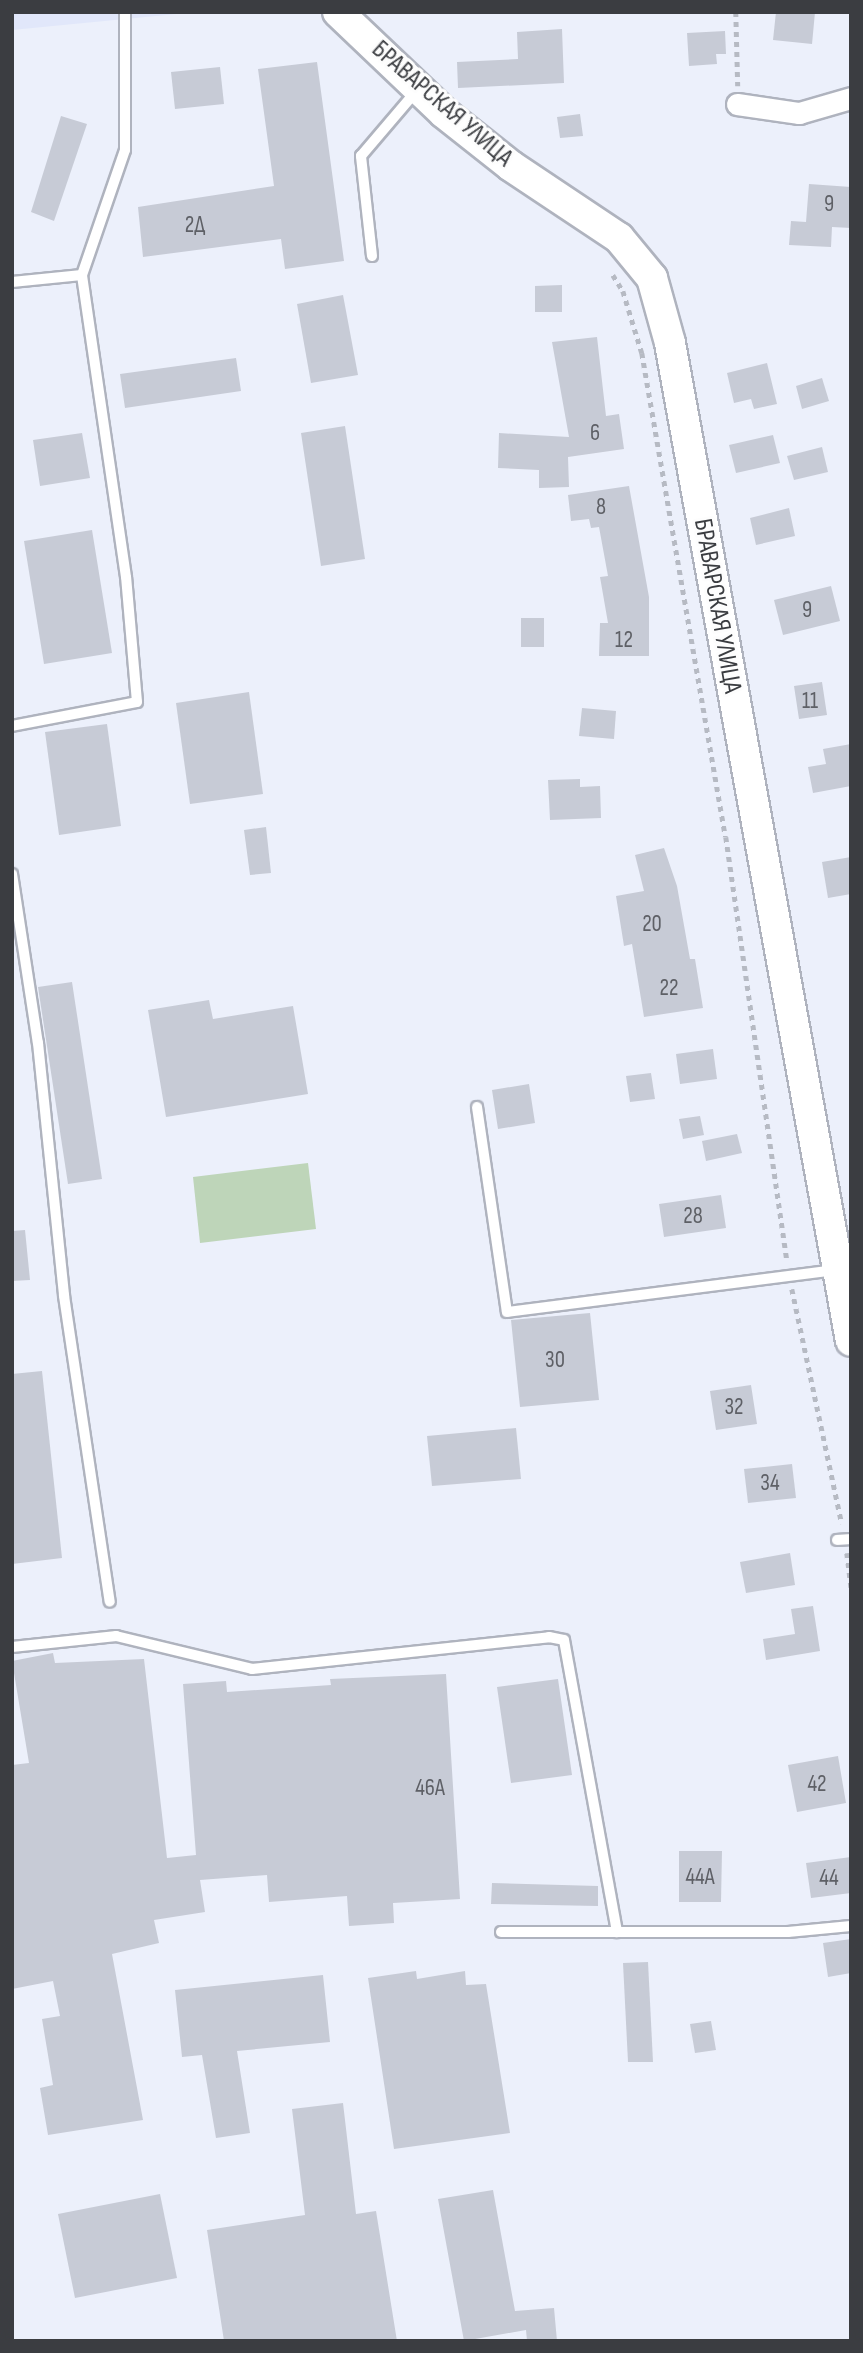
<!DOCTYPE html>
<html>
<head>
<meta charset="utf-8">
<style>
  body { margin:0 }
  #map { position:relative; width:863px; height:2353px; overflow:hidden; background:#ecf0fb; font-family:"Sofia Sans Condensed",sans-serif }
  div>[style] { position:absolute }
  .built>* { inset:0; background:#e1e7fa }
  .green>* { inset:0; background:#bed5b9 }
  .building>* { inset:0; background:#c7cbd6 }
  .path>* { height:4.5px; margin-top:-2.25px; transform-origin:0; background:repeating-linear-gradient(90deg,#b6bac3 0 5px,transparent 0 10px) }
  .roads { filter:drop-shadow(2px 0 #afb3be) drop-shadow(-2px 0 #afb3be) drop-shadow(0 2px #afb3be) drop-shadow(0 -2px #afb3be) }
  .service>* { height:10px; margin:-5px; padding:0 5px; transform-origin:5px; border-radius:5px; background:#fff }
  .minor>* { height:21px; margin:-10.5px; padding:0 10.5px; transform-origin:10.5px; border-radius:10.5px; background:#fff }
  .secondary>* { height:30px; margin:-15px; padding:0 15px; transform-origin:15px; border-radius:15px; background:#fff }
  span { translate:-50% -50%; white-space:nowrap; text-align:center; line-height:1.15; -webkit-text-stroke:6px #fdfdfd; paint-order:stroke }
  .number-label { font-size:23px; color:#5e6066 }
  .number-label span { -webkit-text-stroke-width:0 }
  .street-label { font-size:26px; color:#3b3d41 }
  .frame { position:absolute; inset:0; border:14px solid #3b3d41; pointer-events:none }
</style>
</head>
<body>
<div id="map">
  <div class="built">
    <div style="clip-path:polygon(12px 12px,197px 12px,12px 30px)"></div>
  </div>
  <div class="green">
    <div style="clip-path:polygon(308px 1163px,316px 1229px,200px 1243px,193px 1177px)"></div>
  </div>
  <div class="building">
    <div style="clip-path:polygon(776px 12px,815px 12px,812px 44px,773px 40px)"></div>
    <div style="clip-path:polygon(562px 29px,564px 83px,458px 88px,457px 62px,518px 59px,517px 32px)"></div>
    <div style="clip-path:polygon(725px 31px,726px 54px,716px 54px,717px 64px,689px 66px,687px 33px)"></div>
    <div style="clip-path:polygon(317px 62px,344px 261px,285px 269px,281px 239px,143px 257px,138px 207px,274px 186px,258px 69px)"></div>
    <div style="clip-path:polygon(220px 67px,224px 104px,175px 109px,171px 72px)"></div>
    <div style="clip-path:polygon(580px 114px,583px 136px,560px 138px,557px 117px)"></div>
    <div style="clip-path:polygon(61px 116px,87px 124px,54px 221px,31px 212px)"></div>
    <div style="clip-path:polygon(809px 184px,851px 187px,851px 228px,832px 227px,831px 247px,789px 245px,791px 221px,806px 222px)"></div>
    <div style="clip-path:polygon(562px 285px,562px 312px,535px 312px,535px 286px)"></div>
    <div style="clip-path:polygon(343px 295px,358px 375px,311px 383px,297px 304px)"></div>
    <div style="clip-path:polygon(597px 337px,606px 416px,619px 414px,624px 449px,568px 457px,569px 487px,539px 488px,539px 470px,498px 468px,499px 433px,569px 437px,552px 342px)"></div>
    <div style="clip-path:polygon(236px 358px,241px 391px,125px 408px,120px 374px)"></div>
    <div style="clip-path:polygon(767px 363px,777px 404px,754px 409px,751px 399px,734px 403px,727px 373px)"></div>
    <div style="clip-path:polygon(822px 378px,829px 401px,802px 409px,796px 386px)"></div>
    <div style="clip-path:polygon(345px 426px,365px 559px,321px 566px,301px 433px)"></div>
    <div style="clip-path:polygon(82px 433px,90px 478px,40px 486px,33px 440px)"></div>
    <div style="clip-path:polygon(773px 435px,780px 463px,736px 473px,729px 445px)"></div>
    <div style="clip-path:polygon(822px 447px,828px 472px,794px 480px,787px 456px)"></div>
    <div style="clip-path:polygon(629px 486px,649px 597px,649px 656px,599px 656px,600px 623px,608px 623px,600px 577px,608px 576px,599px 527px,591px 528px,589px 519px,571px 521px,568px 495px)"></div>
    <div style="clip-path:polygon(789px 508px,795px 536px,756px 545px,750px 518px)"></div>
    <div style="clip-path:polygon(92px 530px,112px 653px,44px 664px,24px 541px)"></div>
    <div style="clip-path:polygon(831px 586px,840px 621px,783px 635px,774px 600px)"></div>
    <div style="clip-path:polygon(521px 618px,544px 618px,544px 647px,521px 647px)"></div>
    <div style="clip-path:polygon(822px 682px,827px 715px,799px 719px,794px 686px)"></div>
    <div style="clip-path:polygon(249px 692px,263px 794px,190px 804px,176px 703px)"></div>
    <div style="clip-path:polygon(582px 708px,616px 711px,614px 739px,579px 736px)"></div>
    <div style="clip-path:polygon(107px 724px,121px 826px,59px 835px,45px 732px)"></div>
    <div style="clip-path:polygon(851px 744px,851px 786px,813px 793px,808px 767px,826px 764px,823px 749px)"></div>
    <div style="clip-path:polygon(580px 779px,580px 787px,600px 786px,601px 818px,550px 820px,548px 780px)"></div>
    <div style="clip-path:polygon(266px 827px,271px 873px,250px 875px,244px 830px)"></div>
    <div style="clip-path:polygon(664px 848px,677px 886px,690px 959px,695px 959px,703px 1008px,644px 1017px,632px 944px,624px 946px,616px 896px,644px 891px,635px 855px)"></div>
    <div style="clip-path:polygon(851px 857px,851px 894px,828px 898px,822px 862px)"></div>
    <div style="clip-path:polygon(72px 982px,102px 1179px,68px 1184px,38px 987px)"></div>
    <div style="clip-path:polygon(209px 1000px,213px 1019px,293px 1006px,308px 1094px,166px 1117px,148px 1010px)"></div>
    <div style="clip-path:polygon(713px 1049px,717px 1079px,680px 1084px,676px 1054px)"></div>
    <div style="clip-path:polygon(651px 1073px,655px 1099px,630px 1102px,626px 1076px)"></div>
    <div style="clip-path:polygon(529px 1084px,535px 1123px,498px 1129px,492px 1090px)"></div>
    <div style="clip-path:polygon(700px 1116px,704px 1135px,683px 1139px,679px 1119px)"></div>
    <div style="clip-path:polygon(737px 1134px,742px 1153px,706px 1161px,702px 1141px)"></div>
    <div style="clip-path:polygon(721px 1195px,726px 1228px,664px 1237px,659px 1204px)"></div>
    <div style="clip-path:polygon(25px 1230px,30px 1280px,12px 1281px,12px 1231px)"></div>
    <div style="clip-path:polygon(590px 1313px,599px 1400px,520px 1407px,511px 1320px)"></div>
    <div style="clip-path:polygon(42px 1371px,62px 1558px,12px 1564px,12px 1374px)"></div>
    <div style="clip-path:polygon(751px 1385px,757px 1424px,716px 1430px,710px 1391px)"></div>
    <div style="clip-path:polygon(516px 1428px,521px 1479px,432px 1486px,427px 1436px)"></div>
    <div style="clip-path:polygon(792px 1464px,796px 1498px,748px 1503px,744px 1469px)"></div>
    <div style="clip-path:polygon(790px 1553px,795px 1585px,746px 1593px,740px 1562px)"></div>
    <div style="clip-path:polygon(813px 1606px,820px 1651px,766px 1660px,763px 1639px,795px 1634px,791px 1609px)"></div>
    <div style="clip-path:polygon(53px 1653px,55px 1663px,144px 1659px,167px 1858px,196px 1855px,183px 1684px,226px 1681px,227px 1692px,331px 1685px,330px 1679px,446px 1674px,460px 1899px,393px 1903px,394px 1923px,349px 1926px,347px 1896px,269px 1902px,267px 1875px,200px 1880px,205px 1912px,154px 1920px,159px 1943px,112px 1954px,143px 2120px,48px 2135px,40px 2088px,53px 2085px,42px 2019px,60px 2016px,53px 1981px,12px 1989px,12px 1765px,29px 1763px,12px 1661px)"></div>
    <div style="clip-path:polygon(558px 1679px,572px 1775px,511px 1783px,497px 1687px)"></div>
    <div style="clip-path:polygon(838px 1756px,846px 1803px,797px 1812px,788px 1765px)"></div>
    <div style="clip-path:polygon(679px 1851px,722px 1851px,721px 1902px,679px 1902px)"></div>
    <div style="clip-path:polygon(851px 1857px,851px 1893px,811px 1898px,806px 1863px)"></div>
    <div style="clip-path:polygon(492px 1883px,598px 1886px,598px 1906px,491px 1904px)"></div>
    <div style="clip-path:polygon(851px 1939px,851px 1973px,828px 1977px,823px 1943px)"></div>
    <div style="clip-path:polygon(648px 1962px,653px 2062px,628px 2062px,623px 1963px)"></div>
    <div style="clip-path:polygon(416px 1971px,417px 1979px,465px 1971px,466px 1985px,486px 1984px,510px 2133px,394px 2149px,368px 1978px)"></div>
    <div style="clip-path:polygon(323px 1975px,330px 2042px,237px 2051px,250px 2133px,216px 2138px,202px 2055px,182px 2057px,175px 1990px)"></div>
    <div style="clip-path:polygon(711px 2021px,716px 2050px,695px 2053px,690px 2024px)"></div>
    <div style="clip-path:polygon(343px 2103px,356px 2214px,376px 2211px,397px 2341px,224px 2341px,207px 2230px,305px 2215px,292px 2109px)"></div>
    <div style="clip-path:polygon(493px 2190px,515px 2311px,554px 2308px,557px 2341px,527px 2341px,526px 2330px,464px 2341px,438px 2199px)"></div>
    <div style="clip-path:polygon(160px 2194px,177px 2278px,75px 2298px,58px 2214px)"></div>
  </div>
  <div class="path">
    <div style="left:467px;top:12px;width:90px"></div>
    <div style="left:736px;top:12px;width:74px;rotate:88.5deg"></div>
    <div style="left:613px;top:275px;width:19px;rotate:58deg"></div>
    <div style="left:623px;top:291px;width:65px;rotate:73deg"></div>
    <div style="left:642px;top:353px;width:491px;rotate:80.2deg"></div>
    <div style="left:726px;top:837px;width:427px;rotate:81.8deg"></div>
    <div style="left:792px;top:1289px;width:240px;rotate:78deg"></div>
    <div style="left:847px;top:1553px;width:35px;rotate:83deg"></div>
  </div>
  <div class="roads">
    <div class="service">
      <div style="left:372px;top:256px;width:101px;rotate:-96.3deg"></div>
      <div style="left:361px;top:156px;width:88px;rotate:-49.6deg"></div>
      <div style="left:12px;top:282px;width:70px;rotate:-5.7deg"></div>
      <div style="left:12px;top:726px;width:127px;rotate:-10.9deg"></div>
      <div style="left:137px;top:702px;width:125px;rotate:-95deg"></div>
      <div style="left:126px;top:577px;width:305px;rotate:-98.3deg"></div>
      <div style="left:82px;top:275px;width:132px;rotate:-71deg"></div>
      <div style="left:125px;top:150px;width:138px;rotate:-90deg"></div>
      <div style="left:12px;top:874px;width:171px;rotate:81.3deg"></div>
      <div style="left:38px;top:1043px;width:254px;rotate:84.1deg"></div>
      <div style="left:64px;top:1296px;width:309px;rotate:81.5deg"></div>
      <div style="left:477px;top:1107px;width:207px;rotate:81.7deg"></div>
      <div style="left:507px;top:1312px;width:330px;rotate:-7.3deg"></div>
      <div style="left:837px;top:1540px;width:14px;rotate:-4deg"></div>
      <div style="left:12px;top:1647px;width:105px;rotate:-6deg"></div>
      <div style="left:116px;top:1636px;width:140px;rotate:13.6deg"></div>
      <div style="left:252px;top:1669px;width:299px;rotate:-6.1deg"></div>
      <div style="left:549px;top:1637px;width:15px;rotate:11deg"></div>
      <div style="left:564px;top:1640px;width:297px;rotate:79.7deg"></div>
      <div style="left:501px;top:1932px;width:287px"></div>
      <div style="left:788px;top:1932px;width:63px;rotate:-5.4deg"></div>
    </div>
    <div class="minor">
      <div style="left:737px;top:104px;width:63px;rotate:8.3deg"></div>
      <div style="left:799px;top:113px;width:54px;rotate:-16.1deg"></div>
    </div>
    <div class="secondary">
      <div style="left:338px;top:12px;width:146px;rotate:43.6deg"></div>
      <div style="left:444px;top:113px;width:85px;rotate:38.3deg"></div>
      <div style="left:511px;top:166px;width:130px;rotate:33.7deg"></div>
      <div style="left:619px;top:238px;width:52px;rotate:50.5deg"></div>
      <div style="left:652px;top:278px;width:67px;rotate:74.5deg"></div>
      <div style="left:670px;top:343px;width:1014px;rotate:79.72deg"></div>
    </div>
  </div>
  <div class="number-label">
    <span style="left:829px;top:204px">9</span>
    <span style="left:195px;top:225px">2Д</span>
    <span style="left:595px;top:433px">6</span>
    <span style="left:601px;top:507px">8</span>
    <span style="left:807px;top:610px">9</span>
    <span style="left:624px;top:640px">12</span>
    <span style="left:810px;top:701px">11</span>
    <span style="left:652px;top:924px">20</span>
    <span style="left:669px;top:988px">22</span>
    <span style="left:693px;top:1216px">28</span>
    <span style="left:555px;top:1360px">30</span>
    <span style="left:734px;top:1407px">32</span>
    <span style="left:770px;top:1483px">34</span>
    <span style="left:817px;top:1784px">42</span>
    <span style="left:430px;top:1788px">46А</span>
    <span style="left:700px;top:1877px">44А</span>
    <span style="left:829px;top:1878px">44</span>
  </div>
  <div class="street-label">
    <span style="left:442px;top:104px;rotate:41deg">БРАВАРСКАЯ УЛИЦА</span>
    <span style="left:717px;top:606px;rotate:80deg">БРАВАРСКАЯ УЛИЦА</span>
  </div>
  <div class="frame"></div>
</div>
</body>
</html>
